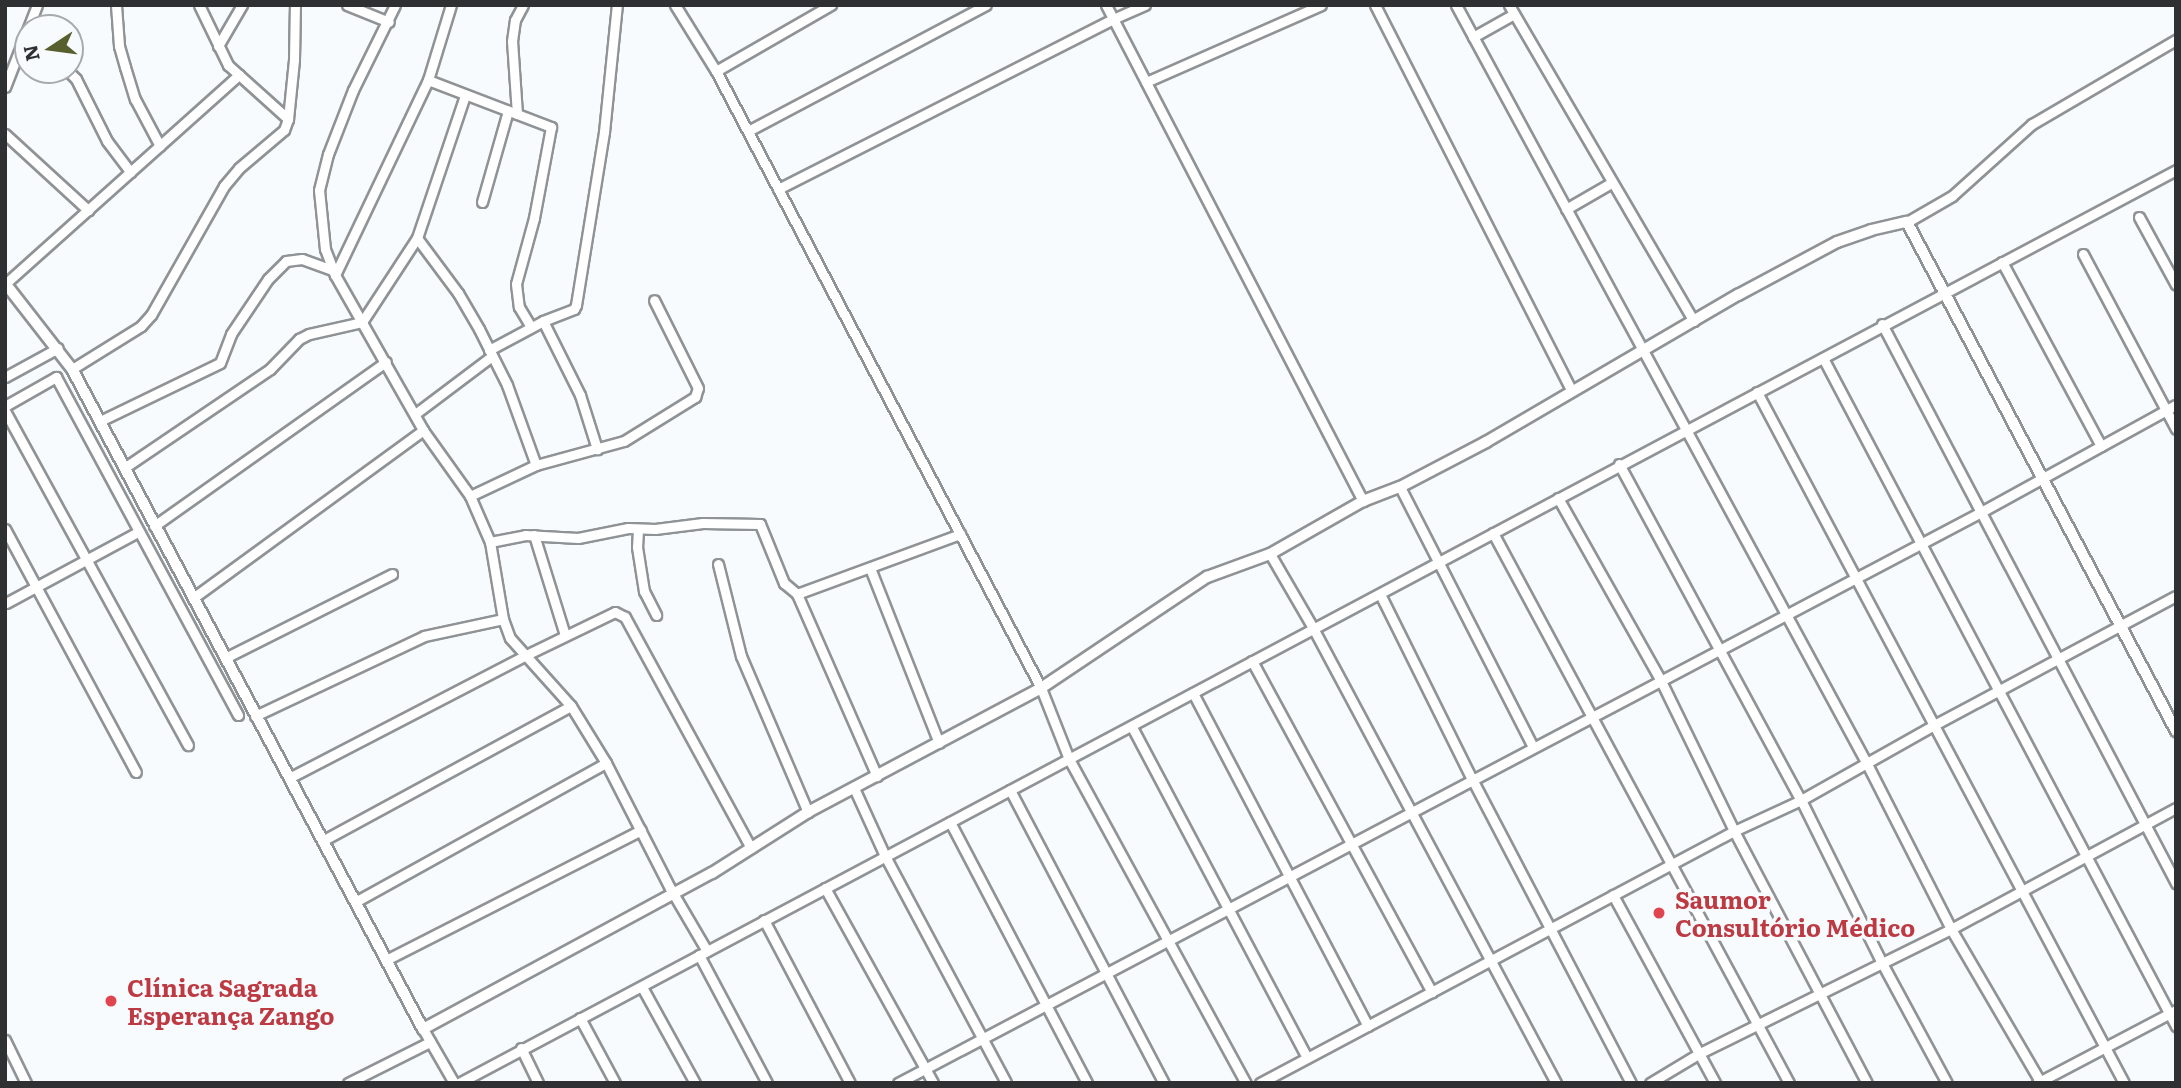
<!DOCTYPE html>
<html>
<head>
<meta charset="utf-8">
<style>
  body { margin:0 }
  #map { position:relative; width:2181px; height:1088px; overflow:hidden; background:#f8fbfe; font-family:Literata,serif }
  div>[style] { position:absolute }
  .roads { filter:drop-shadow(2px 0 #909396) drop-shadow(-2px 0 #909396) drop-shadow(0 2px #909396) drop-shadow(0 -2px #909396) }
  .minor>* { height:9px; margin:-4.5px; padding:0 4.5px; transform-origin:4.5px; border-radius:4.5px; background:#fff }
  .tertiary>* { height:10px; margin:-5px; padding:0 5px; transform-origin:5px; border-radius:5px; background:#fff }
  .dots>* { width:19px; height:19px; translate:-50% -50%; box-sizing:border-box; border:4px solid #f8fbfe; border-radius:50% }
  span { translate:-50% -50%; white-space:nowrap; text-align:center; line-height:1.15; -webkit-text-stroke:7px #f8fbfe; paint-order:stroke }
  .health-label { font-size:24px; color:#be3a42; font-weight:700 }
  .left { translate:0 -50%; text-align:left }
  .frame { position:absolute; inset:0; border:7px solid #2e3031; pointer-events:none }
  .north { position:absolute; left:14px; top:14px; width:70px; height:70px; box-sizing:border-box; background:#f8fbfe; border:2px solid #a7aaac; border-radius:50%; rotate:257deg; font-size:19px; font-weight:700; line-height:28px; text-align:center; color:#2e3031 }
  .north::after { content:''; display:block; margin:auto; width:24px; height:32px; background:#575f2d; clip-path:polygon(50% 0,100% 100%,50% 72%,0 100%) }
</style>
</head>
<body>
<div id="map">
  <div class="roads">
    <div class="minor">
      <div style="left:116px;top:5px;width:41px;rotate:85.8deg"></div>
      <div style="left:119px;top:46px;width:22px;rotate:74deg"></div>
      <div style="left:125px;top:67px;width:34px;rotate:73deg"></div>
      <div style="left:135px;top:99px;width:53px;rotate:62deg"></div>
      <div style="left:199px;top:5px;width:67px;rotate:64.2deg"></div>
      <div style="left:228px;top:65px;width:81px;rotate:42deg"></div>
      <div style="left:347px;top:5px;width:45px;rotate:22deg"></div>
      <div style="left:395px;top:5px;width:95px;rotate:116.3deg"></div>
      <div style="left:353px;top:90px;width:69px;rotate:111.3deg"></div>
      <div style="left:328px;top:154px;width:37px;rotate:104deg"></div>
      <div style="left:319px;top:190px;width:59px;rotate:84.2deg"></div>
      <div style="left:325px;top:249px;width:28px;rotate:69deg"></div>
      <div style="left:335px;top:275px;width:178px;rotate:60.4deg"></div>
      <div style="left:423px;top:430px;width:81px;rotate:54.5deg"></div>
      <div style="left:470px;top:496px;width:50px;rotate:66.5deg"></div>
      <div style="left:490px;top:542px;width:78px;rotate:80.4deg"></div>
      <div style="left:503px;top:619px;width:20px;rotate:70deg"></div>
      <div style="left:510px;top:638px;width:91px;rotate:48.1deg"></div>
      <div style="left:571px;top:706px;width:67px;rotate:58.4deg"></div>
      <div style="left:606px;top:763px;width:140px;rotate:62.9deg"></div>
      <div style="left:670px;top:888px;width:73px;rotate:59.6deg"></div>
      <div style="left:675px;top:5px;width:78px;rotate:58.2deg"></div>
      <div style="left:716px;top:71px;width:697px;rotate:62.22deg"></div>
      <div style="left:1041px;top:688px;width:76px;rotate:68.5deg"></div>
      <div style="left:1069px;top:759px;width:369px;rotate:61.4deg"></div>
      <div style="left:1106px;top:5px;width:559px;rotate:62.61deg"></div>
      <div style="left:1375px;top:5px;width:432px;rotate:63deg"></div>
      <div style="left:1456px;top:5px;width:861px;rotate:61.56deg"></div>
      <div style="left:1866px;top:762px;width:187px;rotate:63deg"></div>
      <div style="left:1951px;top:929px;width:178px;rotate:59.7deg"></div>
      <div style="left:1509px;top:5px;width:366px;rotate:59.7deg"></div>
      <div style="left:1473px;top:37px;width:47px;rotate:-29.3deg"></div>
      <div style="left:218px;top:46px;width:48px;rotate:-59.7deg"></div>
      <div style="left:67px;top:70px;width:13px;rotate:45deg"></div>
      <div style="left:76px;top:79px;width:69px;rotate:63.4deg"></div>
      <div style="left:107px;top:141px;width:39px;rotate:53deg"></div>
      <div style="left:716px;top:71px;width:133px;rotate:-29.9deg"></div>
      <div style="left:428px;top:80px;width:132px;rotate:20.9deg"></div>
      <div style="left:551px;top:127px;width:93px;rotate:100.6deg"></div>
      <div style="left:534px;top:218px;width:68px;rotate:105.3deg"></div>
      <div style="left:516px;top:284px;width:23px;rotate:83deg"></div>
      <div style="left:519px;top:307px;width:23px;rotate:59deg"></div>
      <div style="left:1146px;top:82px;width:191px;rotate:-23.7deg"></div>
      <div style="left:5px;top:87px;width:88px;rotate:-68.7deg"></div>
      <div style="left:517px;top:114px;width:73px;rotate:-93.9deg"></div>
      <div style="left:512px;top:41px;width:21px;rotate:-82deg"></div>
      <div style="left:515px;top:20px;width:17px;rotate:-62deg"></div>
      <div style="left:748px;top:131px;width:269px;rotate:-27.9deg"></div>
      <div style="left:5px;top:134px;width:113px;rotate:42.5deg"></div>
      <div style="left:778px;top:189px;width:376px;rotate:-26.9deg"></div>
      <div style="left:1113px;top:19px;width:35px;rotate:-24deg"></div>
      <div style="left:482px;top:202px;width:95px;rotate:-74.1deg"></div>
      <div style="left:1566px;top:209px;width:52px;rotate:-30deg"></div>
      <div style="left:2139px;top:217px;width:77px;rotate:61.4deg"></div>
      <div style="left:1907px;top:222px;width:52px;rotate:-30deg"></div>
      <div style="left:1952px;top:196px;width:108px;rotate:-42deg"></div>
      <div style="left:2032px;top:124px;width:167px;rotate:-30.3deg"></div>
      <div style="left:417px;top:238px;width:69px;rotate:53.3deg"></div>
      <div style="left:458px;top:293px;width:42px;rotate:59.7deg"></div>
      <div style="left:479px;top:329px;width:63px;rotate:63.4deg"></div>
      <div style="left:507px;top:385px;width:85px;rotate:70.1deg"></div>
      <div style="left:2083px;top:254px;width:198px;rotate:62deg"></div>
      <div style="left:2002px;top:262px;width:209px;rotate:61.7deg"></div>
      <div style="left:335px;top:275px;width:216px;rotate:-64.5deg"></div>
      <div style="left:428px;top:80px;width:78px;rotate:-73deg"></div>
      <div style="left:5px;top:284px;width:314px;rotate:-41.8deg"></div>
      <div style="left:543px;top:321px;width:83px;rotate:63.4deg"></div>
      <div style="left:580px;top:395px;width:57px;rotate:72.5deg"></div>
      <div style="left:1882px;top:324px;width:632px;rotate:62.26deg"></div>
      <div style="left:489px;top:350px;width:61px;rotate:-28.2deg"></div>
      <div style="left:543px;top:321px;width:33px;rotate:-21deg"></div>
      <div style="left:574px;top:309px;width:4px;rotate:-63deg"></div>
      <div style="left:576px;top:305px;width:175px;rotate:-80.8deg"></div>
      <div style="left:604px;top:132px;width:128px;rotate:-84.2deg"></div>
      <div style="left:1823px;top:358px;width:756px;rotate:62.15deg"></div>
      <div style="left:72px;top:369px;width:81px;rotate:-31.9deg"></div>
      <div style="left:141px;top:326px;width:15px;rotate:-48deg"></div>
      <div style="left:151px;top:315px;width:148px;rotate:-60.5deg"></div>
      <div style="left:224px;top:186px;width:23px;rotate:-50deg"></div>
      <div style="left:239px;top:168px;width:59px;rotate:-40.2deg"></div>
      <div style="left:284px;top:130px;width:12px;rotate:-70deg"></div>
      <div style="left:288px;top:119px;width:59px;rotate:-84.2deg"></div>
      <div style="left:294px;top:60px;width:55px;rotate:-89deg"></div>
      <div style="left:5px;top:377px;width:60px;rotate:-28.7deg"></div>
      <div style="left:1757px;top:392px;width:782px;rotate:62.03deg"></div>
      <div style="left:5px;top:406px;width:59px;rotate:-29.6deg"></div>
      <div style="left:56px;top:377px;width:384px;rotate:61.7deg"></div>
      <div style="left:5px;top:411px;width:381px;rotate:61.3deg"></div>
      <div style="left:415px;top:414px;width:96px;rotate:-37deg"></div>
      <div style="left:100px;top:421px;width:133px;rotate:-25.8deg"></div>
      <div style="left:220px;top:363px;width:31px;rotate:-69deg"></div>
      <div style="left:231px;top:334px;width:66px;rotate:-56.1deg"></div>
      <div style="left:268px;top:279px;width:25px;rotate:-45deg"></div>
      <div style="left:286px;top:261px;width:16px;rotate:-7deg"></div>
      <div style="left:302px;top:259px;width:33px;rotate:20deg"></div>
      <div style="left:1619px;top:464px;width:382px;rotate:61.6deg"></div>
      <div style="left:1801px;top:800px;width:182px;rotate:63.6deg"></div>
      <div style="left:1882px;top:963px;width:136px;rotate:61.6deg"></div>
      <div style="left:124px;top:468px;width:176px;rotate:-34.1deg"></div>
      <div style="left:270px;top:369px;width:42px;rotate:-46deg"></div>
      <div style="left:299px;top:339px;width:11px;rotate:-27deg"></div>
      <div style="left:309px;top:334px;width:54px;rotate:-12.8deg"></div>
      <div style="left:362px;top:322px;width:100px;rotate:-56.8deg"></div>
      <div style="left:417px;top:238px;width:151px;rotate:-71.4deg"></div>
      <div style="left:1400px;top:487px;width:292px;rotate:62.9deg"></div>
      <div style="left:470px;top:496px;width:73px;rotate:-25.2deg"></div>
      <div style="left:536px;top:465px;width:91px;rotate:-15.3deg"></div>
      <div style="left:624px;top:441px;width:84px;rotate:-31.8deg"></div>
      <div style="left:695px;top:397px;width:9px;rotate:-72deg"></div>
      <div style="left:698px;top:388px;width:98px;rotate:-116.6deg"></div>
      <div style="left:1558px;top:498px;width:210px;rotate:60.6deg"></div>
      <div style="left:1661px;top:681px;width:167px;rotate:64deg"></div>
      <div style="left:1734px;top:831px;width:285px;rotate:62.2deg"></div>
      <div style="left:154px;top:526px;width:284px;rotate:-35.3deg"></div>
      <div style="left:5px;top:529px;width:276px;rotate:61.7deg"></div>
      <div style="left:638px;top:529px;width:18px;rotate:93deg"></div>
      <div style="left:637px;top:547px;width:45px;rotate:81deg"></div>
      <div style="left:644px;top:591px;width:27px;rotate:63deg"></div>
      <div style="left:1493px;top:533px;width:625px;rotate:61.71deg"></div>
      <div style="left:534px;top:535px;width:105px;rotate:72.8deg"></div>
      <div style="left:490px;top:542px;width:36px;rotate:-11deg"></div>
      <div style="left:525px;top:535px;width:53px;rotate:3.2deg"></div>
      <div style="left:578px;top:538px;width:51px;rotate:-11.3deg"></div>
      <div style="left:628px;top:528px;width:27px;rotate:2deg"></div>
      <div style="left:655px;top:529px;width:48px;rotate:-7.1deg"></div>
      <div style="left:703px;top:523px;width:57px;rotate:1deg"></div>
      <div style="left:760px;top:524px;width:64px;rotate:67.9deg"></div>
      <div style="left:784px;top:583px;width:17px;rotate:40deg"></div>
      <div style="left:797px;top:594px;width:199px;rotate:66.3deg"></div>
      <div style="left:1270px;top:554px;width:86px;rotate:59.8deg"></div>
      <div style="left:1313px;top:628px;width:516px;rotate:61.89deg"></div>
      <div style="left:718px;top:564px;width:95px;rotate:76deg"></div>
      <div style="left:741px;top:656px;width:170px;rotate:66.8deg"></div>
      <div style="left:870px;top:568px;width:188px;rotate:68.5deg"></div>
      <div style="left:797px;top:594px;width:174px;rotate:-20.2deg"></div>
      <div style="left:1380px;top:594px;width:207px;rotate:63.6deg"></div>
      <div style="left:1472px;top:779px;width:343px;rotate:62.4deg"></div>
      <div style="left:193px;top:598px;width:285px;rotate:-36.1deg"></div>
      <div style="left:6px;top:603px;width:150px;rotate:-28.3deg"></div>
      <div style="left:225px;top:658px;width:187px;rotate:-26.7deg"></div>
      <div style="left:1252px;top:661px;width:377px;rotate:61.5deg"></div>
      <div style="left:1193px;top:693px;width:376px;rotate:62.3deg"></div>
      <div style="left:255px;top:716px;width:187px;rotate:-25.3deg"></div>
      <div style="left:424px;top:636px;width:81px;rotate:-12.1deg"></div>
      <div style="left:1132px;top:727px;width:374px;rotate:62.1deg"></div>
      <div style="left:289px;top:778px;width:265px;rotate:-27.4deg"></div>
      <div style="left:524px;top:656px;width:101px;rotate:-25.8deg"></div>
      <div style="left:615px;top:612px;width:11px;rotate:27deg"></div>
      <div style="left:625px;top:617px;width:263px;rotate:61.4deg"></div>
      <div style="left:854px;top:788px;width:75px;rotate:65.5deg"></div>
      <div style="left:885px;top:856px;width:257px;rotate:61.9deg"></div>
      <div style="left:1010px;top:790px;width:331px;rotate:62.3deg"></div>
      <div style="left:950px;top:822px;width:295px;rotate:62.3deg"></div>
      <div style="left:322px;top:841px;width:283px;rotate:-28.5deg"></div>
      <div style="left:825px;top:888px;width:223px;rotate:61deg"></div>
      <div style="left:1613px;top:895px;width:214px;rotate:61.5deg"></div>
      <div style="left:355px;top:902px;width:287px;rotate:-29deg"></div>
      <div style="left:764px;top:920px;width:184px;rotate:62.2deg"></div>
      <div style="left:699px;top:955px;width:145px;rotate:62deg"></div>
      <div style="left:386px;top:960px;width:286px;rotate:-27deg"></div>
      <div style="left:642px;top:987px;width:110px;rotate:61.1deg"></div>
      <div style="left:580px;top:1018px;width:74px;rotate:61.7deg"></div>
      <div style="left:423px;top:1029px;width:62px;rotate:60.1deg"></div>
      <div style="left:5px;top:1040px;width:48px;rotate:64deg"></div>
      <div style="left:521px;top:1048px;width:39px;rotate:64deg"></div>
      <div style="left:348px;top:1083px;width:92px;rotate:-26.6deg"></div>
      <div style="left:459px;top:1083px;width:1945px;rotate:-28deg"></div>
      <div style="left:898px;top:1083px;width:1224px;rotate:-27.8deg"></div>
      <div style="left:1981px;top:512px;width:222px;rotate:-28.8deg"></div>
      <div style="left:1260px;top:1083px;width:537px;rotate:-28deg"></div>
      <div style="left:1734px;top:831px;width:74px;rotate:-24.8deg"></div>
      <div style="left:1801px;top:800px;width:153px;rotate:-29.4deg"></div>
      <div style="left:1934px;top:725px;width:274px;rotate:-28.1deg"></div>
      <div style="left:1650px;top:1083px;width:58px;rotate:-31deg"></div>
      <div style="left:1700px;top:1053px;width:280px;rotate:-26.3deg"></div>
      <div style="left:1951px;top:929px;width:255px;rotate:-28.3deg"></div>
      <div style="left:2037px;top:1083px;width:157px;rotate:-27.7deg"></div>
    </div>
    <div class="tertiary">
      <div style="left:5px;top:283px;width:109px;rotate:52.1deg"></div>
      <div style="left:72px;top:369px;width:748px;rotate:62deg"></div>
      <div style="left:423px;top:1029px;width:328px;rotate:-28.4deg"></div>
      <div style="left:712px;top:873px;width:114px;rotate:-32.4deg"></div>
      <div style="left:808px;top:812px;width:264px;rotate:-28deg"></div>
      <div style="left:1041px;top:688px;width:200px;rotate:-33.8deg"></div>
      <div style="left:1207px;top:577px;width:67px;rotate:-20.1deg"></div>
      <div style="left:1270px;top:554px;width:107px;rotate:-29.7deg"></div>
      <div style="left:1363px;top:501px;width:40px;rotate:-21deg"></div>
      <div style="left:1400px;top:487px;width:97px;rotate:-27.6deg"></div>
      <div style="left:1486px;top:442px;width:292px;rotate:-30.3deg"></div>
      <div style="left:1738px;top:295px;width:112px;rotate:-28.2deg"></div>
      <div style="left:1837px;top:242px;width:36px;rotate:-19deg"></div>
      <div style="left:1871px;top:230px;width:37px;rotate:-13deg"></div>
      <div style="left:1907px;top:222px;width:576px;rotate:62.14deg"></div>
    </div>
  </div>
  <div class="dots">
    <div style="left:1659px;top:913px;background:#e0444e"></div>
    <div style="left:111px;top:1001px;background:#e0444e"></div>
  </div>
  <div class="health-label">
    <span class="left" style="left:1675px;top:913px">Saumor<br>Consultório Médico</span>
    <span class="left" style="left:127px;top:1001px">Clínica Sagrada<br>Esperança Zango</span>
  </div>
  <div class="frame"></div>
  <div class="north">N</div>
</div>
</body>
</html>
